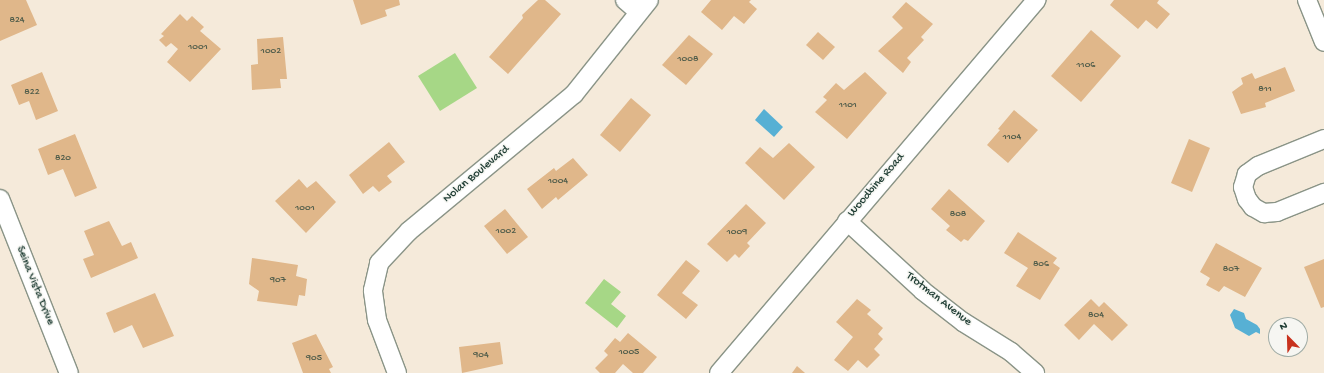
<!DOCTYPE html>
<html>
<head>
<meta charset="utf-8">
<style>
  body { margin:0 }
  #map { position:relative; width:1324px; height:373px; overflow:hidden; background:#f5eada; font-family:"Gochi Hand",sans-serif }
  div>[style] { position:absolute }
  .green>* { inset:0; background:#a6d786 }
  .water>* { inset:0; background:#57b0d4 }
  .building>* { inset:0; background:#e0b78a }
  .roads { filter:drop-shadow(1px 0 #8a9487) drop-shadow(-1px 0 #8a9487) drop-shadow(0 1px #8a9487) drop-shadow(0 -1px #8a9487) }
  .minor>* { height:18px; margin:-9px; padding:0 9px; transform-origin:9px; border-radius:9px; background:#fff }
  span { translate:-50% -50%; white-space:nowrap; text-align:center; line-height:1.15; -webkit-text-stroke:3px #f6f6f2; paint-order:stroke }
  .number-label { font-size:10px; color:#4f5c4a }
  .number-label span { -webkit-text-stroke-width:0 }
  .street-label { font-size:12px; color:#1f3d34 }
  .north { position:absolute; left:1268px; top:317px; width:40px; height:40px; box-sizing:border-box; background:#f6f6f2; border:1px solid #a0aca6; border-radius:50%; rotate:337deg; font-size:11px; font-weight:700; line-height:16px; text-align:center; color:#1f3d34 }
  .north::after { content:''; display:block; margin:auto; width:14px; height:18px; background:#c8321e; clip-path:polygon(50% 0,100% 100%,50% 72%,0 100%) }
</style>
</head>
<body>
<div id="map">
  <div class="green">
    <div style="clip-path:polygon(455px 53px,477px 88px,440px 111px,418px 76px)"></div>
    <div style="clip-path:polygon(604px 279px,621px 292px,611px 304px,626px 316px,617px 328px,585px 303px)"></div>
  </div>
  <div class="water">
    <div style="clip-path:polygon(764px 109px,783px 127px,774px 137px,755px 120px)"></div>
    <div style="clip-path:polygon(1234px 309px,1244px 313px,1246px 319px,1257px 325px,1260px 329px,1260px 334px,1256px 332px,1249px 336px,1235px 328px,1230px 315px)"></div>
  </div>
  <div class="building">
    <div style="clip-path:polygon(0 0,26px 0,37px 25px,0 41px)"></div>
    <div style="clip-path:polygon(353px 0,399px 0,400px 5px,385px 10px,387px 16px,361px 25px)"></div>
    <div style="clip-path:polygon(538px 0,545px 0,561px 14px,508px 74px,489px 57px,523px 18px,522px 15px)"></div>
    <div style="clip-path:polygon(711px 0,751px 0,749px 2px,757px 9px,744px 24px,734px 16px,722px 30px,701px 12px)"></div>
    <div style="clip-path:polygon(1114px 0,1159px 0,1157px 3px,1170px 14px,1157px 29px,1146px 20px,1138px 29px,1110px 5px)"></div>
    <div style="clip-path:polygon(906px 2px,933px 24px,921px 37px,924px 40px,907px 58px,911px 62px,903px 73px,878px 51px,903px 28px,892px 17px)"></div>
    <div style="clip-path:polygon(180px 14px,187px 21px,192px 16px,204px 27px,200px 31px,221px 49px,190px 82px,167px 62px,178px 49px,171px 43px,166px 47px,159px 40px,164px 36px,161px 34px)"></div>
    <div style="clip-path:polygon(1091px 30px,1121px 56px,1081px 102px,1051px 76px)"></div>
    <div style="clip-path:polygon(818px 32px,835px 47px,823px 60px,806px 45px)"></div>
    <div style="clip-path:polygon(689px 35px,713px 54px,686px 85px,662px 65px)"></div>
    <div style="clip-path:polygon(283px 37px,287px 79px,280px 79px,281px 88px,252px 90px,251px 65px,258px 64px,257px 39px)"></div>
    <div style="clip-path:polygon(1285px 67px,1295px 91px,1265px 103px,1266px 107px,1241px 114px,1232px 92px,1243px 84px,1241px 78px,1252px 73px,1255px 79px)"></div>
    <div style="clip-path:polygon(42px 72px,58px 111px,36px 120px,29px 101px,19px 105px,11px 85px)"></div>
    <div style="clip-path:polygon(865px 72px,887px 93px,847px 139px,815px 112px,827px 100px,823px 97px,836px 83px,844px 90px)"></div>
    <div style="clip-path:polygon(631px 98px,651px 115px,620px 152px,600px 135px)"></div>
    <div style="clip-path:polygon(1014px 110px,1038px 130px,1008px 163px,987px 145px,1000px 130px,998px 129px)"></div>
    <div style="clip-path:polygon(75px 134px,97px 188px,75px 197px,63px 169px,48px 175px,38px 149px)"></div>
    <div style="clip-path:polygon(1189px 139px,1210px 148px,1192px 192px,1171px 183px)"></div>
    <div style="clip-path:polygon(389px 142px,405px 162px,387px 176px,392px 182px,379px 192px,373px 186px,363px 194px,349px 175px)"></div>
    <div style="clip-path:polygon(789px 143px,815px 167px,784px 200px,745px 163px,760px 147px,773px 158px)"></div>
    <div style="clip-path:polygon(573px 158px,588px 175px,558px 200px,556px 197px,542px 209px,527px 189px,554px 168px,556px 171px)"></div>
    <div style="clip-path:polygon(299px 179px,307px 188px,316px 181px,336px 202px,306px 233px,275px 201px)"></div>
    <div style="clip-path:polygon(949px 189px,985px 221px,968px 241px,964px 239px,961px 242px,946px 230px,950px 226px,931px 209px)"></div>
    <div style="clip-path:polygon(746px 204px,766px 223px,747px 243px,750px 246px,739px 258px,735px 254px,727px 262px,707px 244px)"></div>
    <div style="clip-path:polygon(505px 209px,528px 237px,507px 254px,484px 226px)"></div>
    <div style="clip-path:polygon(109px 221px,122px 246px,131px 242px,138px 258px,91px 278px,83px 259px,94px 255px,84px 231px)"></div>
    <div style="clip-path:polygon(1018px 232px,1057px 258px,1053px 263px,1060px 268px,1040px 300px,1016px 286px,1028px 268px,1004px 253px)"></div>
    <div style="clip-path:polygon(1216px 243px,1262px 268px,1245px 297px,1224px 286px,1219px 292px,1206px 285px,1210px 278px,1200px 272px)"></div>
    <div style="clip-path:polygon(252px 258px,298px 265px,296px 276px,307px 279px,305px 296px,299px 295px,297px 306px,257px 301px,259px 291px,249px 284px)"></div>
    <div style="clip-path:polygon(1324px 259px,1324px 307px,1321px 308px,1304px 267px)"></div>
    <div style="clip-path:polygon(686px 260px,700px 271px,682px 293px,698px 305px,686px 319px,657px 295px)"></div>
    <div style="clip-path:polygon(155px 293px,174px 336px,143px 348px,132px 325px,114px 333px,106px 313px)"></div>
    <div style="clip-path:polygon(857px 299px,871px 310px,867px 314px,883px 328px,878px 334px,883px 339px,874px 349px,880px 355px,867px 368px,858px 360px,848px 371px,834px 360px,853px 337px,836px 322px)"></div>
    <div style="clip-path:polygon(1091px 299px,1099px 307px,1104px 302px,1128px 325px,1112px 341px,1094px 324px,1079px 340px,1064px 325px)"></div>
    <div style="clip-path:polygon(628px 333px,657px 357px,643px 373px,633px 373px,623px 364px,615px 373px,600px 373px,595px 368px,608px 355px,604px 351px,615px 338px,620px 342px)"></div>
    <div style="clip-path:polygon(316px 334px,333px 367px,329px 369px,331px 373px,303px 373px,292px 343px)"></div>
    <div style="clip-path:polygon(500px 342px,503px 364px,462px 373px,459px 347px)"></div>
    <div style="clip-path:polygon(797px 366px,805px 373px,792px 373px)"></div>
  </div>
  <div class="roads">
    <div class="minor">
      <div style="left:625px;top:0;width:18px;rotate:41deg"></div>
      <div style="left:1307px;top:0;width:45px;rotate:68deg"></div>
      <div style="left:1324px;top:139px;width:71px;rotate:157.8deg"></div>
      <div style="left:1258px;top:166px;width:14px;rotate:144deg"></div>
      <div style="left:1247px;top:174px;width:14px;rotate:107deg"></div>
      <div style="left:1243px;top:187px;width:13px;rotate:72deg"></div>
      <div style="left:1247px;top:199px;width:10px;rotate:53deg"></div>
      <div style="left:1253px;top:207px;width:13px;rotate:29deg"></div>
      <div style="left:1264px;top:213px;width:13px;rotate:-4deg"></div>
      <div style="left:1277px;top:212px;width:51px;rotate:-22deg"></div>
      <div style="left:0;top:199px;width:187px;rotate:68.4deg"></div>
      <div style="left:847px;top:221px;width:103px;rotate:42.6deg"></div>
      <div style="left:923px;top:291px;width:51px;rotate:37.8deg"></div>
      <div style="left:963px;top:322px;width:57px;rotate:32deg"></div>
      <div style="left:1011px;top:352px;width:32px;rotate:41deg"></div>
      <div style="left:397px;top:373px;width:57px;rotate:-110.7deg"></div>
      <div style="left:377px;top:320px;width:30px;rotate:-98deg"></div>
      <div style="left:373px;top:290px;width:28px;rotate:-77deg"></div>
      <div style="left:379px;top:263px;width:44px;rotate:-46.8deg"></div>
      <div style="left:409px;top:231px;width:214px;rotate:-39.7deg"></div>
      <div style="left:574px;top:94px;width:120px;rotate:-51.4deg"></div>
      <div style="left:719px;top:373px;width:490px;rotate:-49.6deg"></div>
    </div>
  </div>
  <div class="number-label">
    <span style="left:17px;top:21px">824</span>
    <span style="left:198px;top:48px">1001</span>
    <span style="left:271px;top:52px">1002</span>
    <span style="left:688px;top:60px">1008</span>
    <span style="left:1086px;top:66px">1106</span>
    <span style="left:1265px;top:90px">811</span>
    <span style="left:32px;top:93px">822</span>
    <span style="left:848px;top:106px">1101</span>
    <span style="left:1012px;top:138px">1104</span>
    <span style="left:63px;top:159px">820</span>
    <span style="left:558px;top:182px">1004</span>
    <span style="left:305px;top:209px">1001</span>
    <span style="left:958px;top:215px">808</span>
    <span style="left:506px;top:232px">1002</span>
    <span style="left:737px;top:233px">1009</span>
    <span style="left:1041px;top:265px">806</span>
    <span style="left:1231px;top:270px">807</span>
    <span style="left:278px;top:281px">907</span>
    <span style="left:1096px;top:316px">804</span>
    <span style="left:629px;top:353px">1005</span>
    <span style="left:481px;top:356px">904</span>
    <span style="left:314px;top:359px">905</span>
  </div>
  <div class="street-label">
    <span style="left:477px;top:175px;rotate:-40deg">Nolan Boulevard</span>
    <span style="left:877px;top:186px;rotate:-49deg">Woodbine Road</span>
    <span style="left:34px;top:286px;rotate:68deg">Seina Vista Drive</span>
    <span style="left:938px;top:300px;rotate:38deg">Trotman Avenue</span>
  </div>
  <div class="north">N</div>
</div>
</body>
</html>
